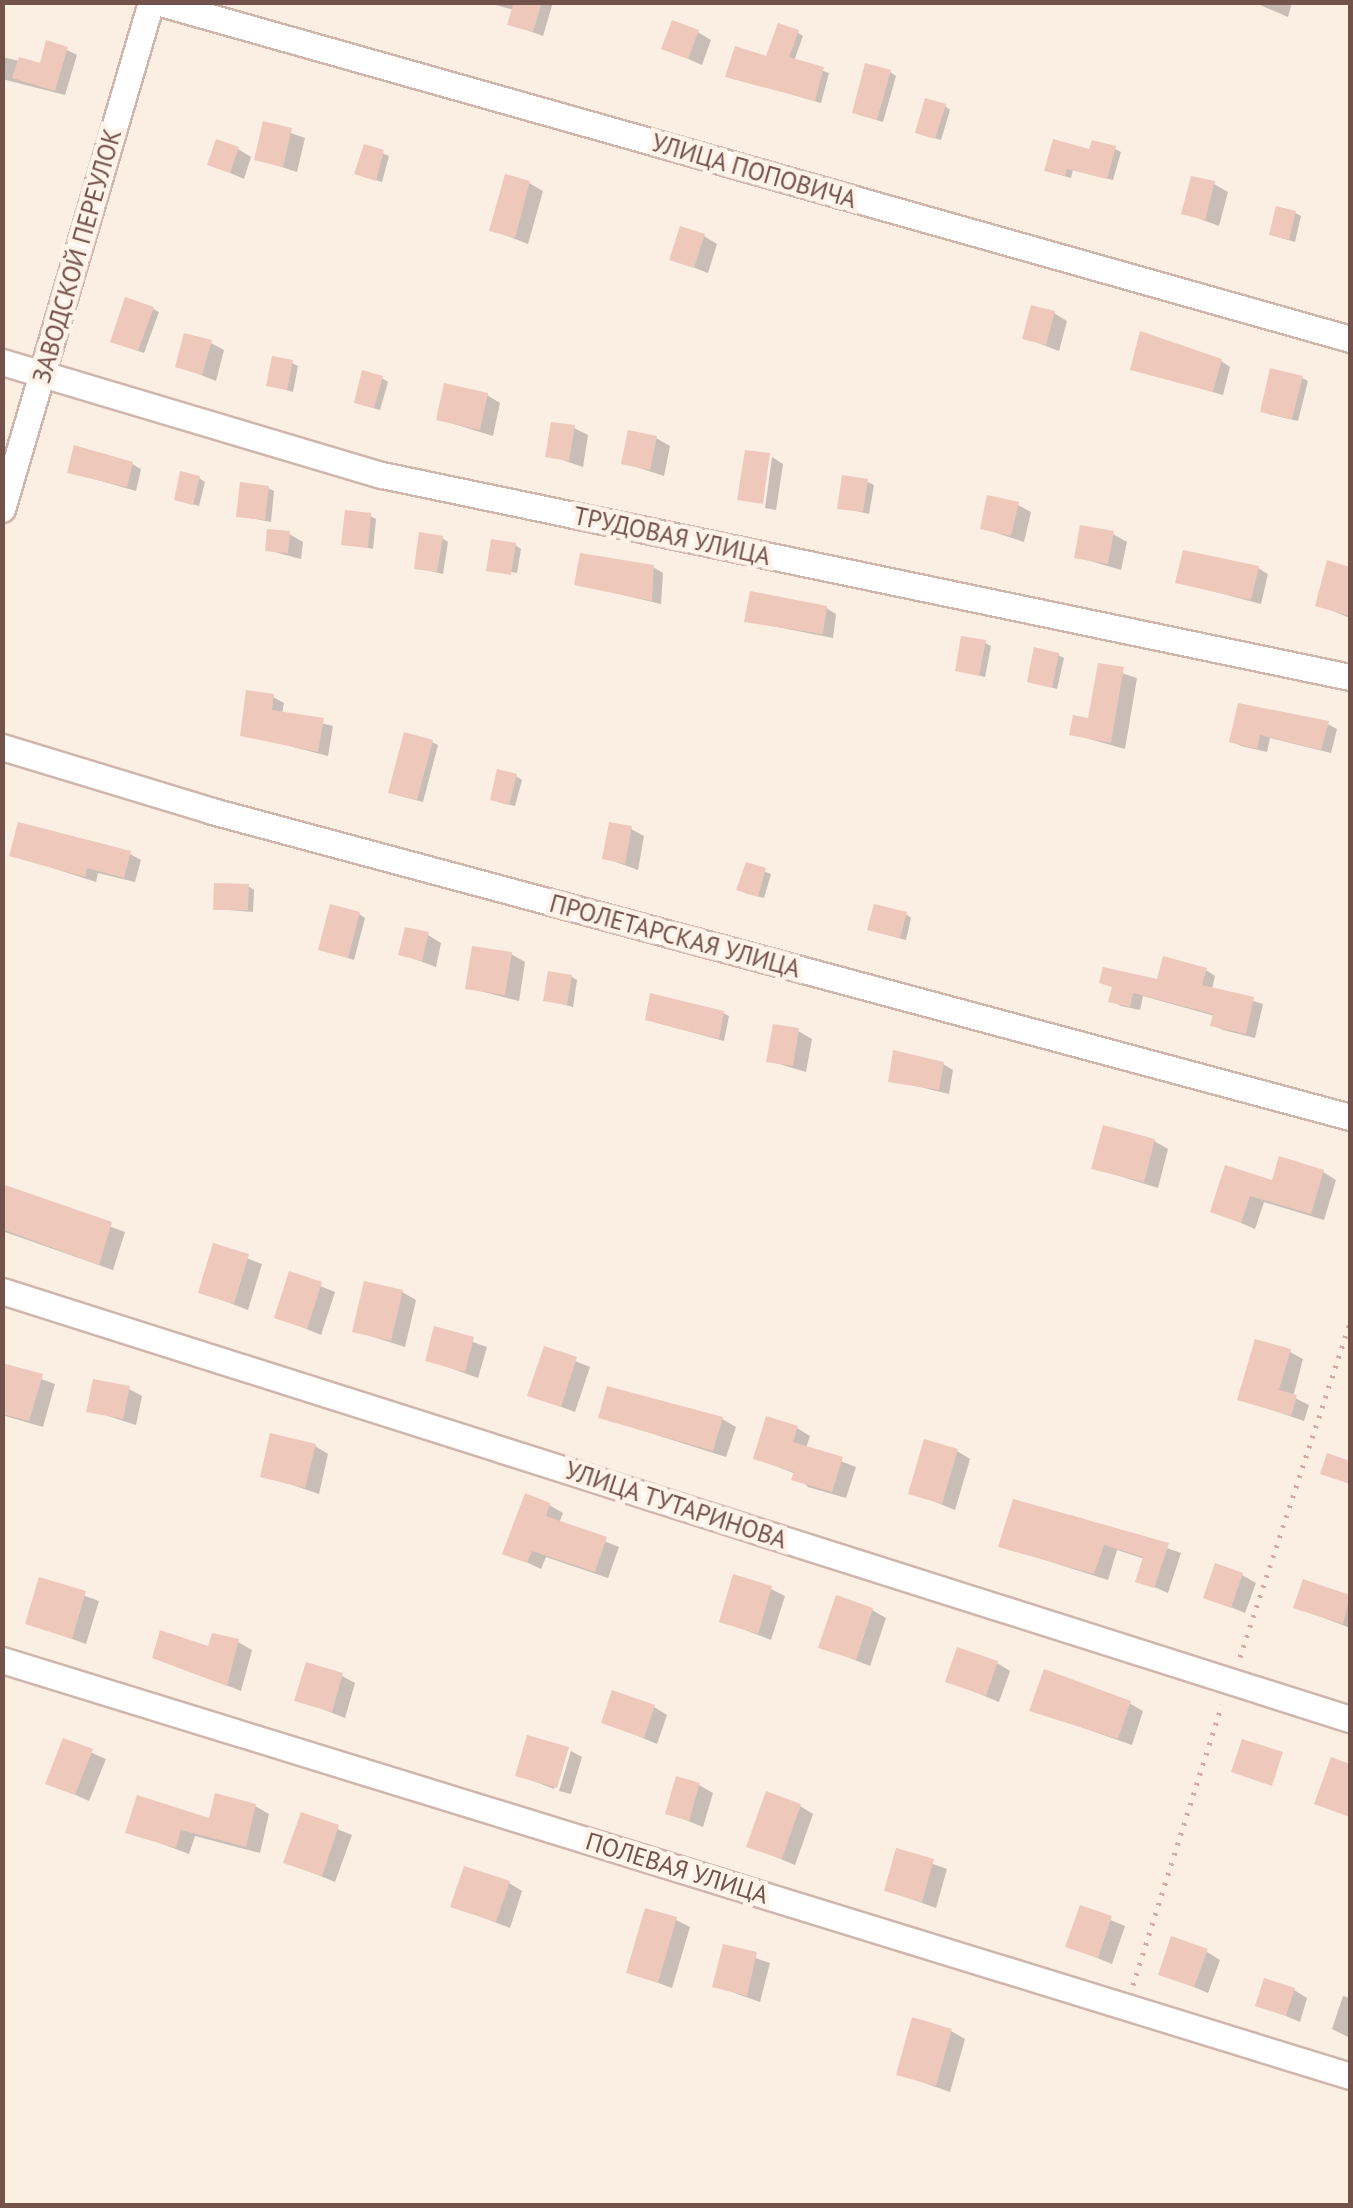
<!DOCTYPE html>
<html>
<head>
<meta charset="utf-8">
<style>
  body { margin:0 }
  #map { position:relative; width:1353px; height:2208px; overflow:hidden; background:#fbeee3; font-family:"PT Sans",sans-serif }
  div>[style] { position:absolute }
  .shadow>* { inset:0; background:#0003 }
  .building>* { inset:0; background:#efc8bc }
  .path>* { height:5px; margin-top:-2.5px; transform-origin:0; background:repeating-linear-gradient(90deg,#d4aba0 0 2.5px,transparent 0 10.5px) }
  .roads { filter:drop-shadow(2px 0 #ceb6ad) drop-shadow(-2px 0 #ceb6ad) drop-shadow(0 2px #ceb6ad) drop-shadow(0 -2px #ceb6ad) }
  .minor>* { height:25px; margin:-12.5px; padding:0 12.5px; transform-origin:12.5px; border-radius:12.5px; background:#fff }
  span { translate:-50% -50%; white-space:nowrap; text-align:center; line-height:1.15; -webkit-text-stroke:9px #fef3e9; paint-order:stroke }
  .street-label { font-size:25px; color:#72524a }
  .frame { position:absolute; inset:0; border:5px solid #72524a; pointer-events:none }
</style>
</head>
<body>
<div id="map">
  <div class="shadow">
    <div style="clip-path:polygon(485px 2px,553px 2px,543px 36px,510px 24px,514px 10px)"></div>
    <div style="clip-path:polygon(1253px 2px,1292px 2px,1288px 17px)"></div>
    <div style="clip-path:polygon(698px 32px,711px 40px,702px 65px,664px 48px)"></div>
    <div style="clip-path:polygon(797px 32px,803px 36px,794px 61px,829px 73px,821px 103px,728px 76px,768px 59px)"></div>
    <div style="clip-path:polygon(67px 50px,77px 55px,65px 95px,2px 79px,2px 57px,42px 66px)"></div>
    <div style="clip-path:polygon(890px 72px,896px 76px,883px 122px,860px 115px)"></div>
    <div style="clip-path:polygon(945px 106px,950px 110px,941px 140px,924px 135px)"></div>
    <div style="clip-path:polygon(265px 124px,305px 138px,297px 172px,257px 159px)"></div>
    <div style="clip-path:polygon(365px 147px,389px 156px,382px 182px,363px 176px)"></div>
    <div style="clip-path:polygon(238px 149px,251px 157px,244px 179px,210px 164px)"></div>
    <div style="clip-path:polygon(1115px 149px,1121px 152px,1113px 180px,1073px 170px,1071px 178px,1053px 173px,1091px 152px)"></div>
    <div style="clip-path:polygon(529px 183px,543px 191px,528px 244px,492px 230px)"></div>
    <div style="clip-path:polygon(1214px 184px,1228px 192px,1219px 226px,1184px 213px)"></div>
    <div style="clip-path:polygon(1295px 213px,1301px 216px,1295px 242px,1278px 237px)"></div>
    <div style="clip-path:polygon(704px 236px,717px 244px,708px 273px,672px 259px)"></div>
    <div style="clip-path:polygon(153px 309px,159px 312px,144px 353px,118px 344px)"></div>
    <div style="clip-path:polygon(1054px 313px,1067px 321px,1059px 351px,1025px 338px)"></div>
    <div style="clip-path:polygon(211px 343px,224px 350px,216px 381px,178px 366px)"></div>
    <div style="clip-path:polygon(1221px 361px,1230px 367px,1223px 395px,1133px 369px)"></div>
    <div style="clip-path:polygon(292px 363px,298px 366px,293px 392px,269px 385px)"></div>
    <div style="clip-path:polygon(382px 378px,388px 382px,380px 410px,362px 405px)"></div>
    <div style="clip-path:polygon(1302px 378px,1308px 381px,1298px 421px,1268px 414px)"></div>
    <div style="clip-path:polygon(487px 395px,500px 403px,493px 436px,438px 419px)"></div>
    <div style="clip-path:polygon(574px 428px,588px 435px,583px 467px,548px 455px)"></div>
    <div style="clip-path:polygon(656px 438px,670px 446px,664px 476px,624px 463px)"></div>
    <div style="clip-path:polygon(772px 457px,783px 464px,776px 510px,765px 508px)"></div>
    <div style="clip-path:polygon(132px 464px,141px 469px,136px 491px,70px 472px)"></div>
    <div style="clip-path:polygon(199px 478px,205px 482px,199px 506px,176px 499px)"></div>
    <div style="clip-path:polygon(868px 482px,874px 485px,869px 514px,839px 507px)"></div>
    <div style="clip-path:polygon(268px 488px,274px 491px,271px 522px,239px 516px)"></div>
    <div style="clip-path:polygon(1018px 505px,1031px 512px,1024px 542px,982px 528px)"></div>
    <div style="clip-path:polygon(370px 516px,376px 519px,373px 549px,344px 543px)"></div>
    <div style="clip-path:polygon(289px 534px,303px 542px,301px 559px,267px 550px)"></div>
    <div style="clip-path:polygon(1113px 534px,1127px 542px,1121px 570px,1077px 557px)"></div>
    <div style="clip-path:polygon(442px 538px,448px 542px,443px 574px,417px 568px)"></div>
    <div style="clip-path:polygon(515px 545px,521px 549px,517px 573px,491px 569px)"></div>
    <div style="clip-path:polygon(1329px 563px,1350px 569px,1350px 618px,1318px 605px)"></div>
    <div style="clip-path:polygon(653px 567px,663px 573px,661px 604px,577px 584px)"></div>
    <div style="clip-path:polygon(1258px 568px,1268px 574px,1261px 604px,1178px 582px)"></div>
    <div style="clip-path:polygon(826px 608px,836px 614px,833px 638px,747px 621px)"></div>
    <div style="clip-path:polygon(985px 643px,991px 646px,985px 677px,957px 670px)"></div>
    <div style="clip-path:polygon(1058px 655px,1064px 658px,1057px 689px,1030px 681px)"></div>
    <div style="clip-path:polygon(1100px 666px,1137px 678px,1125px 749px,1072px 734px,1090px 721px)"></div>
    <div style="clip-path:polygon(273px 697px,284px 703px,282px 714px,333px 726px,328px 756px,243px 734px)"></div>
    <div style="clip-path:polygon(1240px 706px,1328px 724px,1337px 729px,1331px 753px,1270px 738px,1267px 752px,1241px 746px,1232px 741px)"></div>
    <div style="clip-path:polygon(432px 742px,438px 745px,423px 802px,396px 795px)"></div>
    <div style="clip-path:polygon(516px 776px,522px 780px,515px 806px,498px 802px)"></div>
    <div style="clip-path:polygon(631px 829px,644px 836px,638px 870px,605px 858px)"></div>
    <div style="clip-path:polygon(130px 854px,141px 860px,135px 882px,98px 873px,96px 882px,12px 855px)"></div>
    <div style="clip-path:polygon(747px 865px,771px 874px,764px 898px,745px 893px)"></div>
    <div style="clip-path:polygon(248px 886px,254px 890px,253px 912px,216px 909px)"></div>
    <div style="clip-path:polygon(359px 914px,365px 918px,354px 960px,321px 949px)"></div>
    <div style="clip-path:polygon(906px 914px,911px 918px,906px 940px,876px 932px)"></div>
    <div style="clip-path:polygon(428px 935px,441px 943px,436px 967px,401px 954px)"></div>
    <div style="clip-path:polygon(511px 954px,525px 962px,519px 1001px,468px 988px)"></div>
    <div style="clip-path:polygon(1206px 970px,1215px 976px,1212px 989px,1263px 1004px,1255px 1038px,1223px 1030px,1213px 1025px,1215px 1016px,1143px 996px,1140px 1010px,1121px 1006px,1111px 1000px,1114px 988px,1102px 982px,1158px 982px)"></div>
    <div style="clip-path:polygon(572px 977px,577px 980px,573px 1007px,546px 1000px)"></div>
    <div style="clip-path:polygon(723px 1013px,729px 1016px,724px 1041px,654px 1022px)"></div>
    <div style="clip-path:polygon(798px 1031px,812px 1039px,806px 1072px,769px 1061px)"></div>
    <div style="clip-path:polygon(943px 1064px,953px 1070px,949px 1094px,891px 1080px)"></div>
    <div style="clip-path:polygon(1154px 1141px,1168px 1149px,1158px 1188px,1094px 1168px)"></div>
    <div style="clip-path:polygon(1323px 1172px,1336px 1180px,1324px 1220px,1264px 1202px,1255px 1229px,1213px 1211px,1273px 1183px)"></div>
    <div style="clip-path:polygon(2px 1186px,125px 1232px,113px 1270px,2px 1231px)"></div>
    <div style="clip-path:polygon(215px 1246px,262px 1264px,248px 1310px,201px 1292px)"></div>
    <div style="clip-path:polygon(290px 1274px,335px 1292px,321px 1335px,277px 1317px)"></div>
    <div style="clip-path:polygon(402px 1292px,416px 1300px,405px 1347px,355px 1331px)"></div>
    <div style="clip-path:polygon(436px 1329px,487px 1347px,478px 1378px,428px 1360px)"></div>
    <div style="clip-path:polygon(545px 1349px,590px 1367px,575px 1412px,530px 1395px)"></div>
    <div style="clip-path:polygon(1290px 1352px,1303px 1359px,1293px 1397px,1309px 1405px,1304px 1421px,1240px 1399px)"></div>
    <div style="clip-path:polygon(2px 1365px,55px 1384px,43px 1427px,2px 1415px)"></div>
    <div style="clip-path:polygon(129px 1389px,142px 1396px,136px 1425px,89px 1410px)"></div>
    <div style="clip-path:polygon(600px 1417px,722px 1419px,736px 1427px,726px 1457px)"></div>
    <div style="clip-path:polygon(797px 1428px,810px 1436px,806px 1448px,856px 1467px,846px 1498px,808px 1487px,796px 1474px,756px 1458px)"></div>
    <div style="clip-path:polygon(315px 1446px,328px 1454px,319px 1494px,263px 1475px)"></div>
    <div style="clip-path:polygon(957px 1451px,970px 1459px,955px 1510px,911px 1492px)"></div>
    <div style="clip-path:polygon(549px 1505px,563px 1513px,559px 1523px,619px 1547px,608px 1578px,546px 1557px,541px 1569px,505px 1552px)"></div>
    <div style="clip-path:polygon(1071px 1515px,1181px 1553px,1168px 1593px,1138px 1580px,1145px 1559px,1117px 1550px,1108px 1580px,1001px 1546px)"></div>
    <div style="clip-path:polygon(1242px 1575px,1256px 1583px,1245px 1613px,1206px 1597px)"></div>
    <div style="clip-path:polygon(41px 1580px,99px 1601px,86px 1644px,28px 1623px)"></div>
    <div style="clip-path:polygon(1304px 1582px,1350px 1597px,1350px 1628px,1296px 1607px)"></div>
    <div style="clip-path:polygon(771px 1589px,785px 1596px,771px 1640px,722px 1621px)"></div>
    <div style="clip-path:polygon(872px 1610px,886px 1618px,870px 1666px,822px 1647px)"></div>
    <div style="clip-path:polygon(238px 1642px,252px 1650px,241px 1691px,155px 1657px)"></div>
    <div style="clip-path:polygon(997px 1663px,1010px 1671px,999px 1702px,948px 1681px)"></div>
    <div style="clip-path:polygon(342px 1676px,355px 1683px,345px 1718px,297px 1699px)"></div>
    <div style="clip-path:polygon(1129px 1703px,1143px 1711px,1132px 1745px,1032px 1710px)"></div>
    <div style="clip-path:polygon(654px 1707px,667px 1715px,657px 1744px,604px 1722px)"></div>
    <div style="clip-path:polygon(65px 1741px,106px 1759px,89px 1801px,49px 1783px)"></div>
    <div style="clip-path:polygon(566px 1749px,554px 1789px,518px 1775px)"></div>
    <div style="clip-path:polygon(571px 1751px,582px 1757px,571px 1794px,559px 1791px)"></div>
    <div style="clip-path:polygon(699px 1785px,713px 1793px,703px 1827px,668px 1813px)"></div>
    <div style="clip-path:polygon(255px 1806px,269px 1814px,260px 1853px,195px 1836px,189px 1854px,128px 1831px,211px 1821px)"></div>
    <div style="clip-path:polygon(800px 1806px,813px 1814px,795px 1865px,749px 1846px)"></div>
    <div style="clip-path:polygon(302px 1815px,352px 1835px,335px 1882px,286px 1862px)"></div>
    <div style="clip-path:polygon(897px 1851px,947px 1869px,936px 1908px,886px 1890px)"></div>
    <div style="clip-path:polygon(509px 1883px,522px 1891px,510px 1928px,453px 1906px)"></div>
    <div style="clip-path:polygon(1081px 1908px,1125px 1926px,1112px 1964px,1068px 1946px)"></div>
    <div style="clip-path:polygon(676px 1920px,690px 1927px,672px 1988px,629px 1972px)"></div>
    <div style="clip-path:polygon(724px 1947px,770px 1963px,760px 2002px,715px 1986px)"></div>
    <div style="clip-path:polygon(1207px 1952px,1220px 1960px,1208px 1993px,1161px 1973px)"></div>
    <div style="clip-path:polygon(1294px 1990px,1307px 1998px,1300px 2022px,1258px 2004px)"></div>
    <div style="clip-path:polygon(1343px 1996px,1350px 1998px,1350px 2038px,1332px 2029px)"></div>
    <div style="clip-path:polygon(951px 2031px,965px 2039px,950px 2092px,899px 2074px)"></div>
  </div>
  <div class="building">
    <div style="clip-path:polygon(514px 2px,542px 2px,533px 32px,507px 25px)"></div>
    <div style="clip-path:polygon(672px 20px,699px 30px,688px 59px,661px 49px)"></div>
    <div style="clip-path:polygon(778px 23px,799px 30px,789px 57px,824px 67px,815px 101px,725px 77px,735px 46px,766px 56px)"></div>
    <div style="clip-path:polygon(46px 40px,68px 47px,55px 91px,12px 78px,19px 57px,40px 63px)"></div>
    <div style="clip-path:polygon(865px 63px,891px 70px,877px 120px,852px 113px)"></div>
    <div style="clip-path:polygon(925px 98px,946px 104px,935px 139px,915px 133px)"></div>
    <div style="clip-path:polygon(263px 121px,292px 128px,283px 167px,254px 160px)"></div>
    <div style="clip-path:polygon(216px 139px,239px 147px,230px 173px,207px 165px)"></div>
    <div style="clip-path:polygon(1053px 139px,1089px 149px,1092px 140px,1116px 146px,1107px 179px,1067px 169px,1065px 176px,1044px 171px)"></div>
    <div style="clip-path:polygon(364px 144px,384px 150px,376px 181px,354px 174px)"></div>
    <div style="clip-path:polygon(505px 174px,530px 181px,515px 238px,489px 231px)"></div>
    <div style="clip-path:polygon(1191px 176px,1215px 181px,1205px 220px,1181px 214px)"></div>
    <div style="clip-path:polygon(1276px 206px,1296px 211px,1289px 240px,1269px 235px)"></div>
    <div style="clip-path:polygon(680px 226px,705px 234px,694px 268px,669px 260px)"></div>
    <div style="clip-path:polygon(125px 297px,154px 307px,138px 351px,110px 342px)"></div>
    <div style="clip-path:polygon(1031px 305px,1055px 311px,1046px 345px,1022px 339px)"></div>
    <div style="clip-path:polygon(1140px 331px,1222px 359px,1213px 392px,1130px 370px)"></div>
    <div style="clip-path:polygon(184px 333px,212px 340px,202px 375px,175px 367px)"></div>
    <div style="clip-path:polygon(272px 356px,293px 360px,287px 390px,266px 386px)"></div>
    <div style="clip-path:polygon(1270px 368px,1303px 376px,1292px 419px,1260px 412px)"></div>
    <div style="clip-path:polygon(362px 370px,383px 376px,374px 408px,354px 403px)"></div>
    <div style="clip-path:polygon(444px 383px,488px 393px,480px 430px,436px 420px)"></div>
    <div style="clip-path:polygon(551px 422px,575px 425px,569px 461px,545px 457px)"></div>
    <div style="clip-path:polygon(628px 430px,657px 436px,650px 470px,621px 464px)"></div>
    <div style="clip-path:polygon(74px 445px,133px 462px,127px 487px,67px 473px)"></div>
    <div style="clip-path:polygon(745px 450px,770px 453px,763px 504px,737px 500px)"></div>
    <div style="clip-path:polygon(180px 471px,200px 476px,193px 505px,174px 500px)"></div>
    <div style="clip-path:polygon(842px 475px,868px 479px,863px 512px,837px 509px)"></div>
    <div style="clip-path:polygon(240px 482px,269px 486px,265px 520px,236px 517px)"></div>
    <div style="clip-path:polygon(987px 495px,1019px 502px,1011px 536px,980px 529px)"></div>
    <div style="clip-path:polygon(345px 510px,371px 513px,368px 548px,341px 545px)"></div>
    <div style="clip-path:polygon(1080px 525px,1114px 531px,1108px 564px,1074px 558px)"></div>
    <div style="clip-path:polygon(267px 529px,290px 531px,288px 553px,265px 551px)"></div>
    <div style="clip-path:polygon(419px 532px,443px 536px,437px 572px,414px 569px)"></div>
    <div style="clip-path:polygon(491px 539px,516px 543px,511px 575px,486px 571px)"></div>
    <div style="clip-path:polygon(1183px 550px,1259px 566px,1251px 600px,1175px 583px)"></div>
    <div style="clip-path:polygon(580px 553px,654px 565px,652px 601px,574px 585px)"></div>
    <div style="clip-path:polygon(1327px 560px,1350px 567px,1350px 616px,1315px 606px)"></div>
    <div style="clip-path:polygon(750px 591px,827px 606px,823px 634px,744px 622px)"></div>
    <div style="clip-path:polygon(961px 636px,986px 640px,979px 676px,955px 671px)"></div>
    <div style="clip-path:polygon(1034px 647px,1059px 653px,1052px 688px,1027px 682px)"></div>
    <div style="clip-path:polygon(1098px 663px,1124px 667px,1111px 743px,1069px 735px,1073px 715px,1088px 718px)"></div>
    <div style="clip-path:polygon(246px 690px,274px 694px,272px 710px,324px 718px,318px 752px,240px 736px)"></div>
    <div style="clip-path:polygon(1238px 703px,1329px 721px,1321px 750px,1260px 735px,1257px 749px,1229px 742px)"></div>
    <div style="clip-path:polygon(404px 732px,433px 740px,417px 800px,388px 793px)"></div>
    <div style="clip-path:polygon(497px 769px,517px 774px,509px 805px,490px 800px)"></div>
    <div style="clip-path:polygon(18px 822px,131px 851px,124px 878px,87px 868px,85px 877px,9px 856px)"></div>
    <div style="clip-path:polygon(609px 822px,632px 826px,625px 864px,602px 859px)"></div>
    <div style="clip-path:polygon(746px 862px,766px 868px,758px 897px,736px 890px)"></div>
    <div style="clip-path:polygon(214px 883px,249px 884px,248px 910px,213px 910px)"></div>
    <div style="clip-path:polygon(330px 904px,360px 912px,348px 958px,318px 950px)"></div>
    <div style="clip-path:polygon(874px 904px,907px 912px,900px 938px,867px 930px)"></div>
    <div style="clip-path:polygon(405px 927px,429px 932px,422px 961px,398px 955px)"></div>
    <div style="clip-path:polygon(472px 946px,512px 952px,505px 995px,465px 989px)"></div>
    <div style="clip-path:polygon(1163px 956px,1207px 968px,1202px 985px,1254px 997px,1246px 1034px,1210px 1026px,1213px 1014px,1133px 993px,1130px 1007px,1108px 1002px,1112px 987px,1099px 983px,1103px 967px,1157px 979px)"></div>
    <div style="clip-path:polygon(548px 971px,572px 975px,567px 1005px,543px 1001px)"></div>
    <div style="clip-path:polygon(650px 993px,724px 1011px,719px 1039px,645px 1020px)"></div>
    <div style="clip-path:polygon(773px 1024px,799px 1028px,793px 1066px,766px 1062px)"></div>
    <div style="clip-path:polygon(893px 1050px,944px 1062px,939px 1090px,888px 1082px)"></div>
    <div style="clip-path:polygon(1103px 1125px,1155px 1139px,1144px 1182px,1091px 1169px)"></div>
    <div style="clip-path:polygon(1279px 1156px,1324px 1170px,1311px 1214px,1250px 1196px,1241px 1223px,1210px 1212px,1225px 1165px,1272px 1180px)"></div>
    <div style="clip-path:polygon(2px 1184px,112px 1222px,99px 1265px,2px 1229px)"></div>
    <div style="clip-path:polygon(213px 1243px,249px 1254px,234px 1304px,198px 1293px)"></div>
    <div style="clip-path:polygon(289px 1271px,322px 1282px,307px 1329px,274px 1318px)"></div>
    <div style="clip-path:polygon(364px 1281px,403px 1290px,391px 1341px,352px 1332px)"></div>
    <div style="clip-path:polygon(434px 1326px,474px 1337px,465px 1372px,425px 1361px)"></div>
    <div style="clip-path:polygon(1255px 1339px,1291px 1349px,1279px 1390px,1297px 1395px,1291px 1416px,1237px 1400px)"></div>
    <div style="clip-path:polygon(544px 1346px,577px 1357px,561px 1407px,527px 1396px)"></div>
    <div style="clip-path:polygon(2px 1363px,43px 1374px,29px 1421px,2px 1414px)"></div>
    <div style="clip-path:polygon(93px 1379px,130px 1386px,123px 1419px,86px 1412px)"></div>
    <div style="clip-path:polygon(607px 1386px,723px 1417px,713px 1451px,598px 1418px)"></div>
    <div style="clip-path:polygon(766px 1416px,798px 1426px,793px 1442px,843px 1457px,832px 1492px,791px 1480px,794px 1472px,753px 1459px)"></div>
    <div style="clip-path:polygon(270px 1433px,316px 1444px,305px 1488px,260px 1477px)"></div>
    <div style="clip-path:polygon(924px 1439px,958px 1449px,942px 1504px,908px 1494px)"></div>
    <div style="clip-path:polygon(1327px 1453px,1350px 1461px,1350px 1484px,1320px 1474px)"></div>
    <div style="clip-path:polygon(525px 1493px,550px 1503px,546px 1516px,607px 1537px,595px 1572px,532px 1551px,527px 1563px,502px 1554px)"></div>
    <div style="clip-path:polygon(1013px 1499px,1169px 1543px,1154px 1588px,1135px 1582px,1143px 1557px,1104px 1545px,1094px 1574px,998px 1547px)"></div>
    <div style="clip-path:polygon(1215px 1563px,1243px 1573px,1231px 1608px,1203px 1598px)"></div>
    <div style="clip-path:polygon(733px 1574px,772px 1586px,758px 1634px,719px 1622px)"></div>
    <div style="clip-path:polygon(39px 1577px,86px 1591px,72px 1639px,25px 1624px)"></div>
    <div style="clip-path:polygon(1303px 1579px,1350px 1595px,1343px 1624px,1293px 1608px)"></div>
    <div style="clip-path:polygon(836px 1595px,873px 1608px,856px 1660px,818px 1648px)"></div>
    <div style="clip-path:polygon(160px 1630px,208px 1646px,212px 1633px,239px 1639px,227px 1686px,152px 1658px)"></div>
    <div style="clip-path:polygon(957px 1647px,998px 1661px,986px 1696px,945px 1682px)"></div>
    <div style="clip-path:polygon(306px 1662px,343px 1673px,332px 1712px,294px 1701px)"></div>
    <div style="clip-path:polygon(1044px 1669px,1131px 1701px,1118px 1739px,1029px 1711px)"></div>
    <div style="clip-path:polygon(612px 1690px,655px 1705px,644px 1738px,601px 1723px)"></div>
    <div style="clip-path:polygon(527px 1735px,569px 1747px,557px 1788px,515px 1776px)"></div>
    <div style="clip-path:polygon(63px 1738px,93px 1749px,75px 1795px,45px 1784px)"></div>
    <div style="clip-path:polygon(1242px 1739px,1283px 1752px,1272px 1786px,1231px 1772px)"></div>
    <div style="clip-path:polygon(1331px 1757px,1350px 1764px,1350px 1817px,1314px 1804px)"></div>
    <div style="clip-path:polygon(676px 1776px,700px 1783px,689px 1821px,665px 1814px)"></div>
    <div style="clip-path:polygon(766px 1791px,801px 1804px,782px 1859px,746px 1847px)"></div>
    <div style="clip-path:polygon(215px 1793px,256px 1804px,246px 1847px,181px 1830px,176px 1848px,125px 1833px,137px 1795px,209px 1818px)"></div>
    <div style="clip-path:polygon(301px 1812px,339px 1825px,322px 1876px,283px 1863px)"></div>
    <div style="clip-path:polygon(896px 1848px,934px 1859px,922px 1902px,884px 1891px)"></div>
    <div style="clip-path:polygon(464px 1866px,510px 1881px,496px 1922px,450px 1907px)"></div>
    <div style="clip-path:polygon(1080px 1905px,1112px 1916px,1098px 1958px,1065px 1947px)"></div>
    <div style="clip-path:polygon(645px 1908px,677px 1917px,658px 1983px,626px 1973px)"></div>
    <div style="clip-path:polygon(1171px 1936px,1208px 1949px,1194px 1987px,1158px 1975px)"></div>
    <div style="clip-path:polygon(723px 1944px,757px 1952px,747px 1996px,712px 1987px)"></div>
    <div style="clip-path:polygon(1264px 1978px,1295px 1988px,1286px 2016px,1255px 2006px)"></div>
    <div style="clip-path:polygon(912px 2017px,952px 2029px,936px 2086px,896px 2075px)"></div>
  </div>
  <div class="path">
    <div style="left:1240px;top:1657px;width:353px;rotate:-71.8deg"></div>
    <div style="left:1133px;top:1985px;width:294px;rotate:-72.4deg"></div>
  </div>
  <div class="roads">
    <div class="minor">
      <div style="left:157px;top:2px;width:1240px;rotate:15.77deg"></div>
      <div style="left:2px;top:362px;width:396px;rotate:16.6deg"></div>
      <div style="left:382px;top:475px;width:989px;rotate:11.79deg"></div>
      <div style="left:2px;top:509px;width:528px;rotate:-73.62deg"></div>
      <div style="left:2px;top:747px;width:220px;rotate:16.9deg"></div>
      <div style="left:212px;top:811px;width:1178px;rotate:15.05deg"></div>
      <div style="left:2px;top:1291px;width:1414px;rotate:17.62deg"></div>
      <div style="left:2px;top:1660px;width:1411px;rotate:17.15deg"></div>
    </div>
  </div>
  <div class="street-label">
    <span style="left:754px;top:171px;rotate:16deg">УЛИЦА ПОПОВИЧА</span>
    <span style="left:77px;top:256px;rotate:-74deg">ЗАВОДСКОЙ ПЕРЕУЛОК</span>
    <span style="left:672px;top:536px;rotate:12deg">ТРУДОВАЯ УЛИЦА</span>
    <span style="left:675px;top:936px;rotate:15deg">ПРОЛЕТАРСКАЯ УЛИЦА</span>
    <span style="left:676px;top:1505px;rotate:18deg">УЛИЦА ТУТАРИНОВА</span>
    <span style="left:677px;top:1868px;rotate:17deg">ПОЛЕВАЯ УЛИЦА</span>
  </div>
  <div class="frame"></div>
</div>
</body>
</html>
